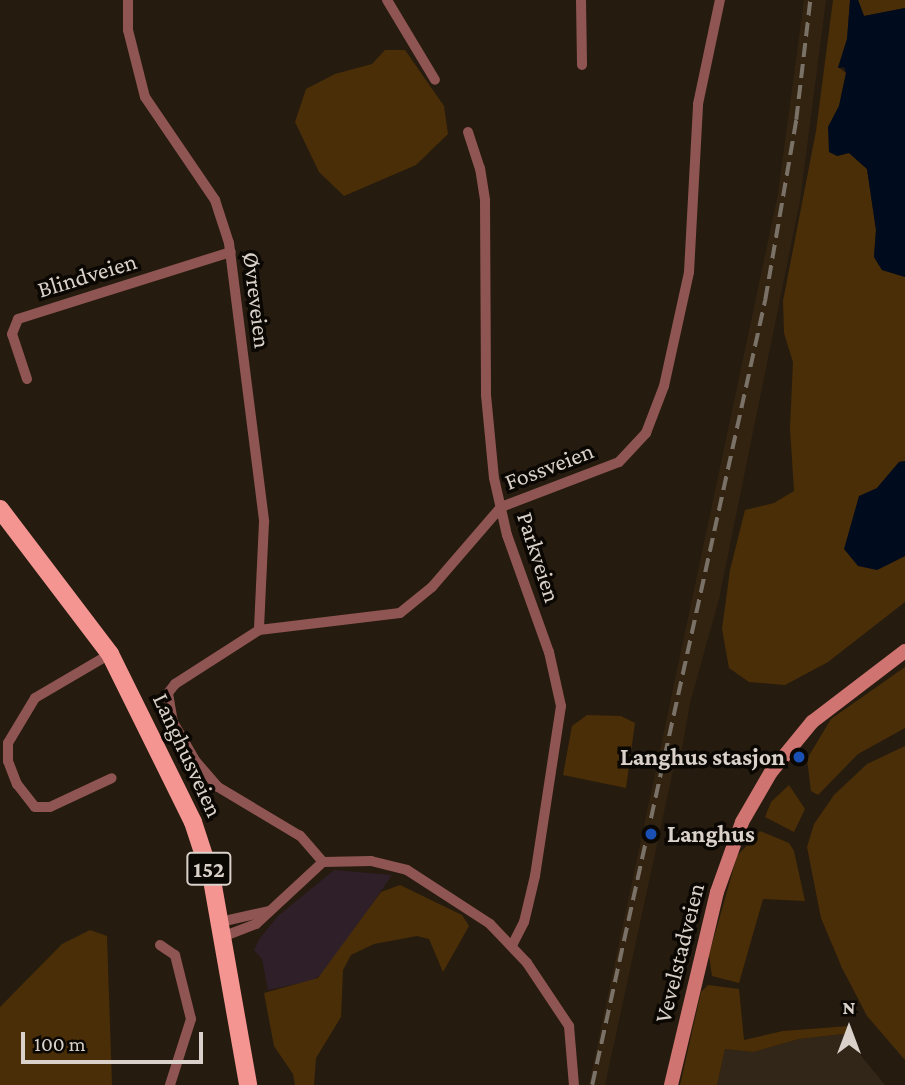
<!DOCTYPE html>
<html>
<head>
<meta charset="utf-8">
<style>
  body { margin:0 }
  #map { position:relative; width:905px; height:1085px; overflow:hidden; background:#261b0f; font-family:"Crimson Pro",serif }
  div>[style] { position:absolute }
  .commercial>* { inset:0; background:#2f1f29 }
  .built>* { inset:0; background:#322311 }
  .education>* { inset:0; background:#322619 }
  .green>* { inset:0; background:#4a2e07 }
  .water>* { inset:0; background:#000b1d }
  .street>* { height:10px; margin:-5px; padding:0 5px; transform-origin:5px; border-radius:5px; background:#8f5553 }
  .secondary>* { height:14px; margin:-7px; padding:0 7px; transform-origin:7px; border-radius:7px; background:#d07471 }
  .primary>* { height:18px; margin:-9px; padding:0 9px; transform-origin:9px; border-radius:9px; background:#f59591 }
  .rail>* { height:3.5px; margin-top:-1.75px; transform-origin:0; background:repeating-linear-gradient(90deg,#7a7167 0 14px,transparent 0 21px) }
  .dots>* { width:19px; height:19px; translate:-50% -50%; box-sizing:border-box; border:4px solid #0b0703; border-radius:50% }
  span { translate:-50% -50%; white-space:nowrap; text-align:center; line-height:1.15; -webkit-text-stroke:7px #0b0703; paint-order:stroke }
  .shield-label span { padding:2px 5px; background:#0b0703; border:2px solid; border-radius:5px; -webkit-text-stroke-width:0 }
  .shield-label { font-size:23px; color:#dad2ca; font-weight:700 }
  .street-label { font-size:24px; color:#dad2ca }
  .poi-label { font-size:24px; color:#dad2ca; font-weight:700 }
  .right { translate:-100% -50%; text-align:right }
  .left { translate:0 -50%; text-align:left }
  .north { position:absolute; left:814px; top:994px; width:70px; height:70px; -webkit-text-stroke:5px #0b0703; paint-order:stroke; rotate:0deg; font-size:19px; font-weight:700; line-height:28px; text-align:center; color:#dad2ca }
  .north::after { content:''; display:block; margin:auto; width:24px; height:32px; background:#dad2ca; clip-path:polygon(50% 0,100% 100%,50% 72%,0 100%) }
  .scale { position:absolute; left:21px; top:1032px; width:182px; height:32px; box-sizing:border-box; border:4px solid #dad2ca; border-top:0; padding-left:9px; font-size:21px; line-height:24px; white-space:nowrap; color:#dad2ca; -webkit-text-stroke:5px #0b0703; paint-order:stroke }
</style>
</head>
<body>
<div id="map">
  <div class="commercial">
    <div style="clip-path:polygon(334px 870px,392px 875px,325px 972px,311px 981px,268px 990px,262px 959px,254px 950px,260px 938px,278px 916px)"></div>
  </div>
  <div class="built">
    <div style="clip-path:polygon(804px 0,826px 0,800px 201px,719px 599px,690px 703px,679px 766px,674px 766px,605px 1085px,589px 1085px,778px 194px)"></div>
  </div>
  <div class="education">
    <div style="clip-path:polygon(852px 1033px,858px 1052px,885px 1085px,717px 1085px,725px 1049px,753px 1052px,799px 1039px)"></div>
  </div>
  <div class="green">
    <div style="clip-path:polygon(833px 0,850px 0,847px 39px,838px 67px,846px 73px,839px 106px,828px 127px,837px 156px,849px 153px,867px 169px,876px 230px,874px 257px,882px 270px,905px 277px,905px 461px,899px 462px,877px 488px,877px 570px,905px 556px,905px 602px,828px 662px,785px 685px,749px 682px,729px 668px,722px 629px,730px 570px,745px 510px,774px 503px,794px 491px,790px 428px,793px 362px,784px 333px,783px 301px,816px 131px)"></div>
    <div style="clip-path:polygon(858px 0,905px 0,905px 8px,864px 16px)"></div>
    <div style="clip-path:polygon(385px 50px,405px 50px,444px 106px,448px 134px,416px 165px,344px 196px,319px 172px,295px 122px,306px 89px,335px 74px,372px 64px)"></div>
    <div style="clip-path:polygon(905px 667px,905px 728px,858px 754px,818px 795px,811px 791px,807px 759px,831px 719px)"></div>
    <div style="clip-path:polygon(587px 715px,621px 716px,635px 723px,626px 788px,563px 775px,572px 726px)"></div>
    <div style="clip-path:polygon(905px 746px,905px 1060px,867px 1016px,842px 968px,821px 918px,807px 847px,814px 824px,834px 795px,867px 764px)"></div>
    <div style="clip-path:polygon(789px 785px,805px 809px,794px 832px,765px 817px,771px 802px)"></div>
    <div style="clip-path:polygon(760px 831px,789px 843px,794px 851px,805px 901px,763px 899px,739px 983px,712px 976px,709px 955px,737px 856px)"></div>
    <div style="clip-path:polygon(400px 885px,462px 915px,469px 926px,443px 972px,429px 939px,417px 936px,374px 944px,351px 955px,343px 970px,341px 1017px,316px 1058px,314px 1085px,295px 1085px,293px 1074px,274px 1046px,264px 993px,318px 978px,381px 892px)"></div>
    <div style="clip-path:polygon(90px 930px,107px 936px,112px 1085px,0 1085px,0 1007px,62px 944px)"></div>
    <div style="clip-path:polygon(708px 985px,739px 989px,744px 1040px,783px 1031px,849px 1026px,852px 1033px,799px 1039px,753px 1052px,725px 1049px,717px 1085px,680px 1085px,701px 992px)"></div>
  </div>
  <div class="water">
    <div style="clip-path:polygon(850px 0,858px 0,864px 16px,905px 8px,905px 277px,882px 270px,874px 257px,876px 230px,867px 169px,849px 153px,837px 156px,829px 152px,828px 127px,839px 106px,846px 73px,844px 67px,838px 68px,847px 39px)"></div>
    <div style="clip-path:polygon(905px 461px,905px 556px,877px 570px,858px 566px,844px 549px,859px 496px,877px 488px,899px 462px)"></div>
  </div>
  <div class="street">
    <div style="left:128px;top:0;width:30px;rotate:90deg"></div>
    <div style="left:128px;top:30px;width:69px;rotate:75.8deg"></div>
    <div style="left:145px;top:97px;width:125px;rotate:55.8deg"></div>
    <div style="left:215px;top:200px;width:45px;rotate:72deg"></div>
    <div style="left:229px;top:243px;width:281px;rotate:82.8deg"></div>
    <div style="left:264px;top:522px;width:108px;rotate:92.7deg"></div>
    <div style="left:387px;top:0;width:93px;rotate:59deg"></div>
    <div style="left:581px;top:0;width:65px;rotate:89.1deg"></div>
    <div style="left:468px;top:132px;width:38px;rotate:72deg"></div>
    <div style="left:480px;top:168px;width:33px;rotate:81deg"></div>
    <div style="left:485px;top:201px;width:194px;rotate:89.7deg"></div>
    <div style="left:486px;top:395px;width:83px;rotate:84.5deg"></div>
    <div style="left:494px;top:478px;width:58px;rotate:77.2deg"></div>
    <div style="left:507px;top:535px;width:124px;rotate:70.3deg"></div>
    <div style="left:549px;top:652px;width:55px;rotate:77.5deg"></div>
    <div style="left:561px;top:706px;width:172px;rotate:98.7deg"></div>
    <div style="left:535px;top:876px;width:47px;rotate:103.4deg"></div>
    <div style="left:524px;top:922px;width:27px;rotate:117deg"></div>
    <div style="left:27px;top:379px;width:47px;rotate:-108.4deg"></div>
    <div style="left:12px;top:334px;width:16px;rotate:-68deg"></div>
    <div style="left:18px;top:319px;width:223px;rotate:-17.5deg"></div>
    <div style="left:110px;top:654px;width:87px;rotate:149.6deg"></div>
    <div style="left:35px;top:698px;width:52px;rotate:121deg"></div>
    <div style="left:8px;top:743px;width:18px;rotate:90deg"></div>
    <div style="left:8px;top:761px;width:25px;rotate:69deg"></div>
    <div style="left:17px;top:784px;width:29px;rotate:52deg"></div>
    <div style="left:35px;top:807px;width:15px"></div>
    <div style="left:50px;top:807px;width:68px;rotate:-25.1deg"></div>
    <div style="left:323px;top:862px;width:35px;rotate:-131deg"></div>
    <div style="left:300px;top:836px;width:96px;rotate:-149.1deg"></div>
    <div style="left:218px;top:787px;width:33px;rotate:-131deg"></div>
    <div style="left:196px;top:762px;width:46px;rotate:-119.9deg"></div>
    <div style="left:173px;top:722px;width:29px;rotate:-100deg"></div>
    <div style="left:168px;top:693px;width:11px;rotate:-52deg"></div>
    <div style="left:175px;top:684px;width:100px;rotate:-32.7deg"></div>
    <div style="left:259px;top:630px;width:142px;rotate:-6.9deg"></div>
    <div style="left:400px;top:613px;width:41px;rotate:-39.1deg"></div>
    <div style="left:432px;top:587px;width:106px;rotate:-49.2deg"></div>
    <div style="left:501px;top:507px;width:126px;rotate:-20.9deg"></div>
    <div style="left:619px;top:462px;width:40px;rotate:-47deg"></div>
    <div style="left:646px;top:433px;width:50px;rotate:-69deg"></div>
    <div style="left:664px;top:386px;width:117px;rotate:-77.6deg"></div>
    <div style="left:689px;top:272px;width:168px;rotate:-86.9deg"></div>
    <div style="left:698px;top:104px;width:106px;rotate:-78.1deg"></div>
    <div style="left:220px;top:922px;width:50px;rotate:-12.7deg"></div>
    <div style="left:222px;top:937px;width:36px;rotate:-21deg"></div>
    <div style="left:256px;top:924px;width:91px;rotate:-42.8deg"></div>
    <div style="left:323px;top:862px;width:48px;rotate:-1.2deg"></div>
    <div style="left:371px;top:861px;width:37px;rotate:14deg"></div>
    <div style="left:407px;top:870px;width:99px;rotate:33deg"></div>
    <div style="left:490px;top:924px;width:54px;rotate:46.5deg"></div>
    <div style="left:527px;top:963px;width:76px;rotate:56.3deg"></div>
    <div style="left:569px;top:1026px;width:59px;rotate:85.2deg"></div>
    <div style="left:160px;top:945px;width:18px;rotate:34deg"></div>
    <div style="left:175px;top:955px;width:66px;rotate:76deg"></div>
    <div style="left:191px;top:1019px;width:69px;rotate:107.7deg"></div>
  </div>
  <div class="secondary">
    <div style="left:671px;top:1085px;width:198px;rotate:-76.6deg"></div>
    <div style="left:717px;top:892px;width:74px;rotate:-70.3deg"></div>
    <div style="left:742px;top:822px;width:58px;rotate:-59.9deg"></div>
    <div style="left:771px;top:772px;width:65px;rotate:-50.6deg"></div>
    <div style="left:812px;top:722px;width:117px;rotate:-37.4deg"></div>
  </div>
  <div class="primary">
    <div style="left:0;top:509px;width:182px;rotate:52.8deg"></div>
    <div style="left:110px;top:654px;width:187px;rotate:63.7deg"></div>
    <div style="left:193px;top:822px;width:61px;rotate:71.9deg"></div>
    <div style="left:212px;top:880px;width:208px;rotate:80deg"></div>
  </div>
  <div class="rail">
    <div style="left:592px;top:1085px;width:804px;rotate:-77.57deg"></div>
    <div style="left:765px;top:300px;width:183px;rotate:-80.2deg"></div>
    <div style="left:796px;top:120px;width:121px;rotate:-83.3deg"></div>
  </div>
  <div class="dots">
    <div style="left:799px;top:757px;background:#1a4fb4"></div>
    <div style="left:651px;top:834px;background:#1a4fb4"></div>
  </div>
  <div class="shield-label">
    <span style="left:209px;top:869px">152</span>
  </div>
  <div class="street-label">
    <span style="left:87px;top:275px;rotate:-17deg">Blindveien</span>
    <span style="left:257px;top:300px;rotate:83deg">Øvreveien</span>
    <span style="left:549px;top:466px;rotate:-21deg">Fossveien</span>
    <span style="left:539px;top:557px;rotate:72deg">Parkveien</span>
    <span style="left:188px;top:755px;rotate:65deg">Langhusveien</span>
    <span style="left:679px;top:953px;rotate:-76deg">Vevelstadveien</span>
  </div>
  <div class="poi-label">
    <span class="right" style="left:785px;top:757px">Langhus stasjon</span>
    <span class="left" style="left:667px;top:834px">Langhus</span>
  </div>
  <div class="north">N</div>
  <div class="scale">100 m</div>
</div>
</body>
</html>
